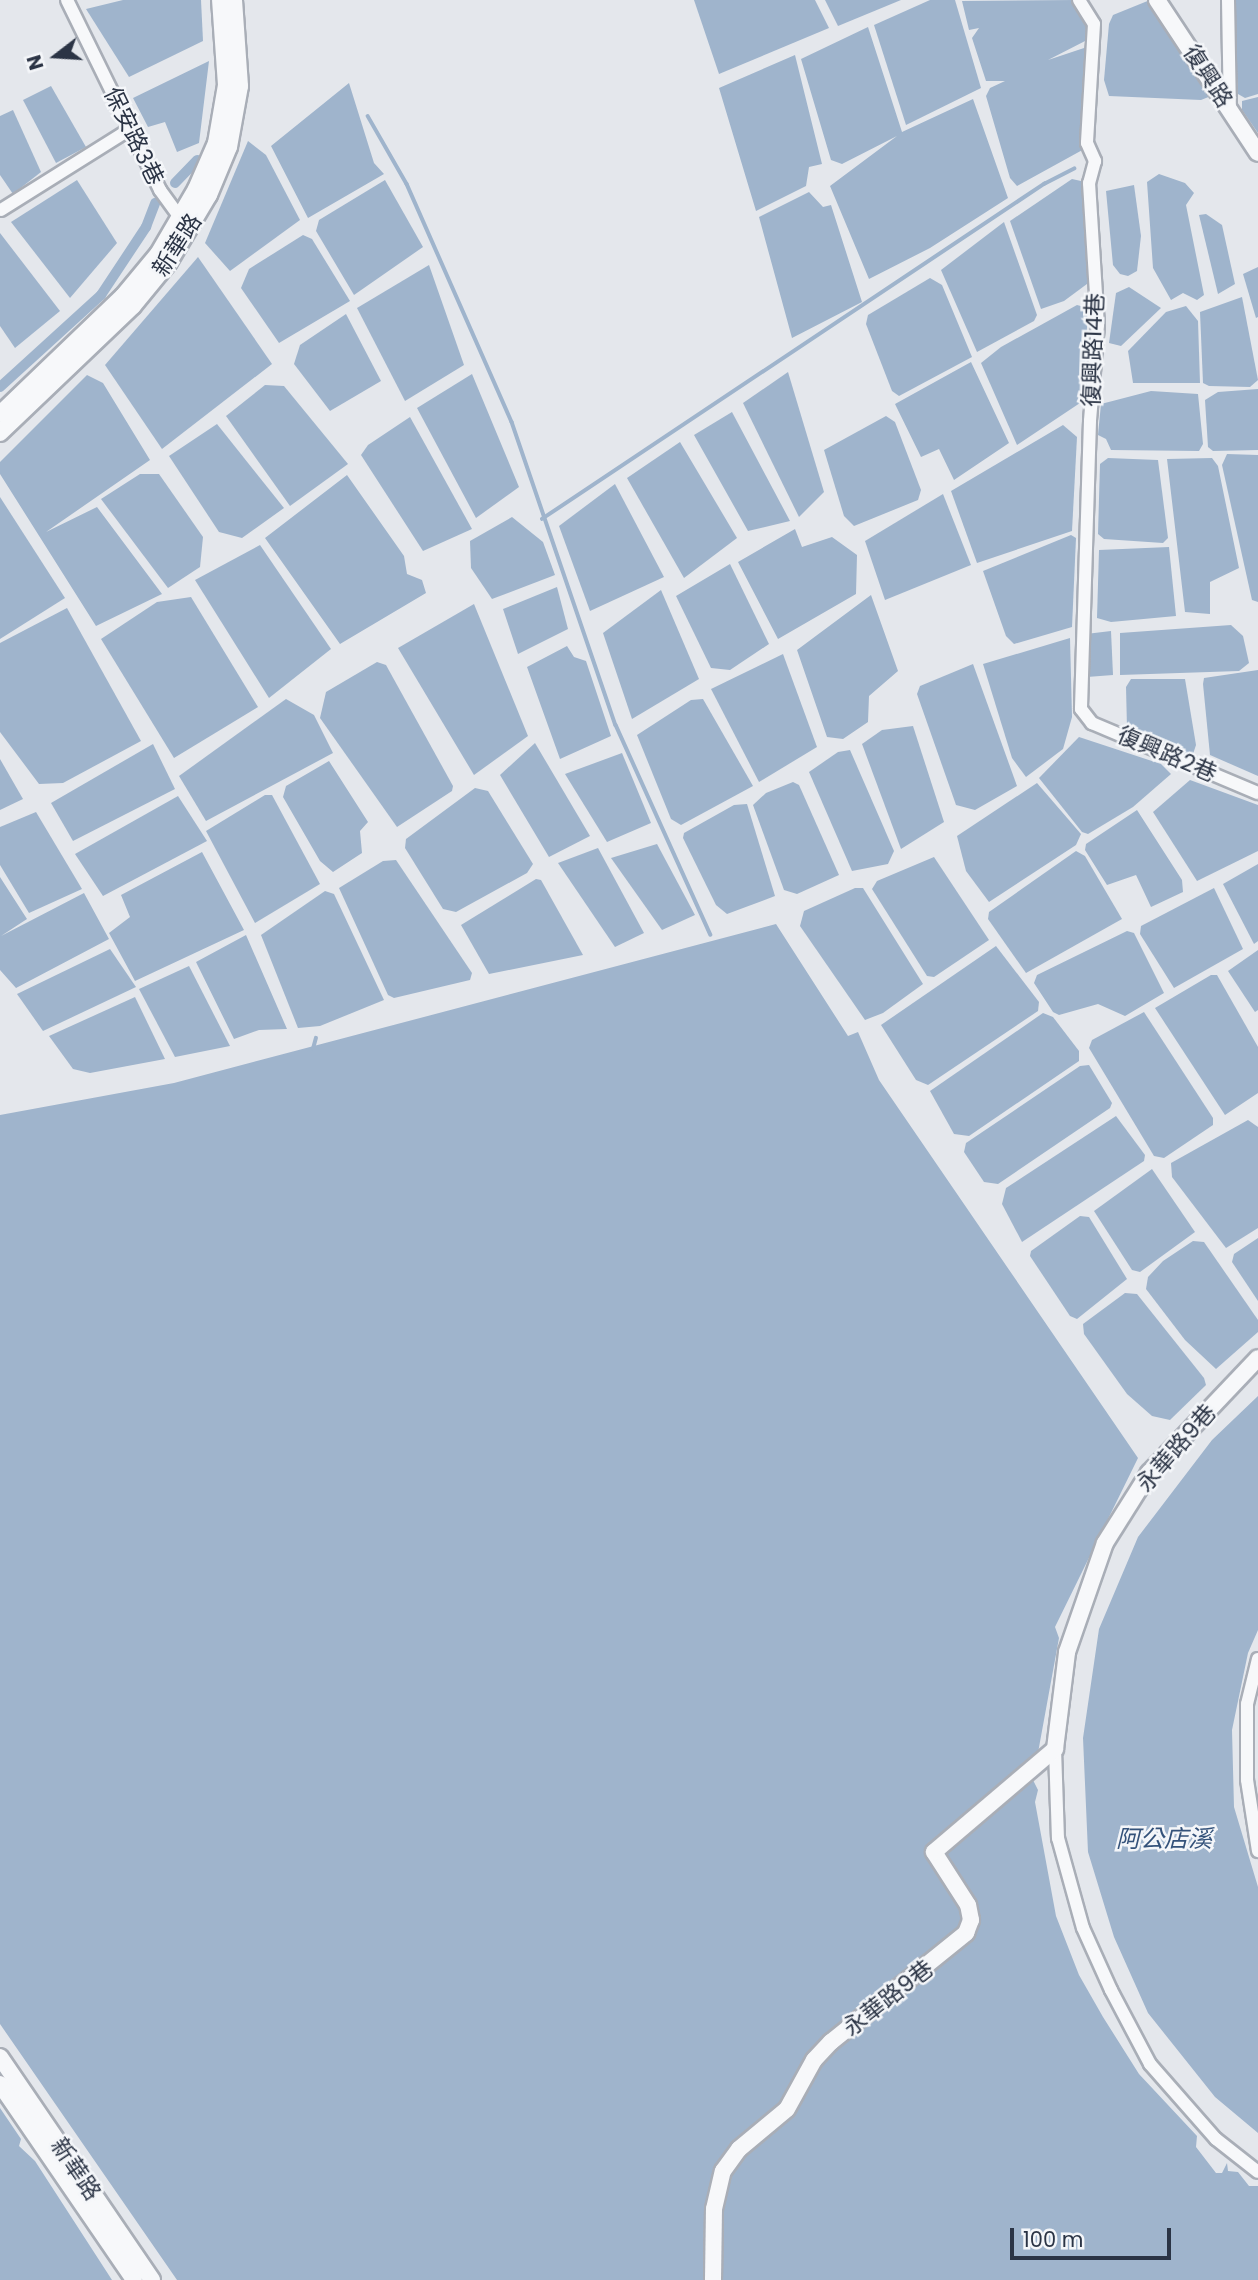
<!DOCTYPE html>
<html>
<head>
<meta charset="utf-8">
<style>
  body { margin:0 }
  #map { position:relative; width:1258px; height:2280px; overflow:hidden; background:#e4e7ec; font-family:Poppins,"Noto Sans TC",sans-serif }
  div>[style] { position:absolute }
  .water>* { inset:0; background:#9fb4cc }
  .stream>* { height:3.5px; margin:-1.75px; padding:0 1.75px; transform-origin:1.75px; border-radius:1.75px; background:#9fb4cc }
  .canal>* { height:10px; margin:-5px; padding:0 5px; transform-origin:5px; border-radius:5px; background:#9fb4cc }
  .roads { filter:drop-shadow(2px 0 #a9aeb7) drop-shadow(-2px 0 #a9aeb7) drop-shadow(0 2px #a9aeb7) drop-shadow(0 -2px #a9aeb7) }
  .minor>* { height:12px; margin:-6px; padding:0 6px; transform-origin:6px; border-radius:6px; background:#f7f8fa }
  .tertiary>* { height:16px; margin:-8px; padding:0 8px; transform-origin:8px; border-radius:8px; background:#f7f8fa }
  span { translate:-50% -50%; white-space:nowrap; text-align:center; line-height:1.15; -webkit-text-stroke:5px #f4f6f9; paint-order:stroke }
  .street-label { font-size:23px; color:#2b3445 }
  .water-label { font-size:24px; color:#34527a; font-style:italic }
  .north { position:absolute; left:21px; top:21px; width:70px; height:70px; -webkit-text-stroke:5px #f4f6f9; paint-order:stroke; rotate:253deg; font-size:19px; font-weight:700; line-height:28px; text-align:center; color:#2b3445 }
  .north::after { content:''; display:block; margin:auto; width:24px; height:32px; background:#2b3445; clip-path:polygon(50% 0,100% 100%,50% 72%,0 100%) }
  .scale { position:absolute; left:1010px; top:2228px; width:161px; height:32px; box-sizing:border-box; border:4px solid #2b3445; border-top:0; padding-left:9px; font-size:21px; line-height:24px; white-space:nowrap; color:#2b3445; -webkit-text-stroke:5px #f4f6f9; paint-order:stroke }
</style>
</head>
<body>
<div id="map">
  <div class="water">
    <div style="clip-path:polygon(123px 0,201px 0,203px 41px,129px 77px,86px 9px)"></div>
    <div style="clip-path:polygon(694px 0,815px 0,829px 28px,719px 74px)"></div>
    <div style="clip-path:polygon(825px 0,901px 0,838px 26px)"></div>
    <div style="clip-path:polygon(930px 0,955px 0,981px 88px,906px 125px,874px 25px)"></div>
    <div style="clip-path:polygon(1075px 0,1089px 24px,1089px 39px,1048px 60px,1090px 46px,1086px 148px,1017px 186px,1010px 178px,986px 96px,990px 88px,1005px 81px,986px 81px,972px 38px,979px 28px,969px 30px,962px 1px)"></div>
    <div style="clip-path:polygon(1150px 0,1211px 96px,1201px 100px,1109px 96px,1104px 80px,1109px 24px,1113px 15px)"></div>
    <div style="clip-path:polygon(1232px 0,1258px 0,1258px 94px,1245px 98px,1238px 94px)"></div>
    <div style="clip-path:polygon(868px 27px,902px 132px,973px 99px,1008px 198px,930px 248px,869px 279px,830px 186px,897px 136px,842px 164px,831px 160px,801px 59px)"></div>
    <div style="clip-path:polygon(795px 55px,822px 164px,809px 167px,806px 186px,756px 211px,719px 88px)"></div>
    <div style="clip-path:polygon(209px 61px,199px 143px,177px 152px,165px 122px,148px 127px,133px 98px)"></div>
    <div style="clip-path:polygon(349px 83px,374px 163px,384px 174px,308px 218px,271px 146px)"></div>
    <div style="clip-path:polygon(51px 86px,86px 147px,56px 163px,23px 100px)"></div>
    <div style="clip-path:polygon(1258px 97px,1258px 133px,1242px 110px,1242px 101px)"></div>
    <div style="clip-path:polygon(13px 110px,41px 172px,13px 194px,0 175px,0 116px)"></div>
    <div style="clip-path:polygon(248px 141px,266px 155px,300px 220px,230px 271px,205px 243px)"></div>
    <div style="clip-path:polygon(1159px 174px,1185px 183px,1194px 193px,1186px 205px,1204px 295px,1197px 300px,1183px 293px,1171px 300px,1153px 268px,1147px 182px)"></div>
    <div style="clip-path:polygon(1072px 179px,1081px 181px,1091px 281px,1064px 301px,1041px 309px,1010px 221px)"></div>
    <div style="clip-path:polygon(77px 180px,117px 243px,70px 298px,11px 222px)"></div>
    <div style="clip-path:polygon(385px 180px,423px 247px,354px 295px,316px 231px,319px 220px)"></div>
    <div style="clip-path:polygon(1134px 185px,1141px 236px,1137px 271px,1128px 276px,1120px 274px,1113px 265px,1106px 191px)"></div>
    <div style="clip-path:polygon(809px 192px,823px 207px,831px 205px,862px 302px,792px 338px,759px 217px)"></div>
    <div style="clip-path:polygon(1206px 214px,1222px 225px,1235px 284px,1218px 294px,1199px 215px)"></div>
    <div style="clip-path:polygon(1004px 222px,1037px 315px,1034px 321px,977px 352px,941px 270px)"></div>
    <div style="clip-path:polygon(0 233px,60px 311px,15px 348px,0 326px)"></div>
    <div style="clip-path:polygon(303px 235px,312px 239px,350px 301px,279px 343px,241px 288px,249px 269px)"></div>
    <div style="clip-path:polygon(198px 257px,272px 364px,162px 449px,105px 365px)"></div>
    <div style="clip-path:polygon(429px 265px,464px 365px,405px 401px,357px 308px)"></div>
    <div style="clip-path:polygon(1258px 267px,1258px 317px,1256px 318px,1243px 274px)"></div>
    <div style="clip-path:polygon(930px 278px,942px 285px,972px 357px,899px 396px,892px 391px,866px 324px,868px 315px)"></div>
    <div style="clip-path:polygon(1129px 287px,1161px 308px,1121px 346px,1109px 343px,1116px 293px)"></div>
    <div style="clip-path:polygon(1242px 297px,1258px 380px,1250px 387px,1209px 386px,1203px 383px,1200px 312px)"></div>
    <div style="clip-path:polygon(1077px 305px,1088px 308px,1083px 401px,1017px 445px,981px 363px,1001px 347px)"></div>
    <div style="clip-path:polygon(1186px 306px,1198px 321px,1200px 383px,1133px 383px,1128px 351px,1166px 312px)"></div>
    <div style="clip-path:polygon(346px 314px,381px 381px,330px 411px,294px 364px,300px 345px)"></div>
    <div style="clip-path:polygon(971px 362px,1009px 443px,954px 480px,939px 449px,921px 457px,895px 404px)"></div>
    <div style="clip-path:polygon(788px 372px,824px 492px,799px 517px,743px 403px)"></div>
    <div style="clip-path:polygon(472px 374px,519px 487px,476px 518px,417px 408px)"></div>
    <div style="clip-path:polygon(87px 375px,103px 383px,150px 460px,46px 532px,97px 507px,162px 594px,96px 626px,0 474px,0 462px)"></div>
    <div style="clip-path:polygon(265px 385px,284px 386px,348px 464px,290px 506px,226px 416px)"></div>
    <div style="clip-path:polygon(1258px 389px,1258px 450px,1213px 451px,1208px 447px,1205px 400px,1218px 392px)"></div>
    <div style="clip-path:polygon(1151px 391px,1198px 394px,1203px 444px,1199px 451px,1111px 450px,1106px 439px,1098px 435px,1101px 404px)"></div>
    <div style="clip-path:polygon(732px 412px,790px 521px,748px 531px,694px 435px)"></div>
    <div style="clip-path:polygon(886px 416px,895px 422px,921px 490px,918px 500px,854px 526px,844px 516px,824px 450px)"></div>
    <div style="clip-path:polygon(410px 417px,472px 529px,423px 551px,361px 455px,368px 445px)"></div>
    <div style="clip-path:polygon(217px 424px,284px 508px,242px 538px,219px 532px,169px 456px)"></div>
    <div style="clip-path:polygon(1063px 425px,1077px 437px,1072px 531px,977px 563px,951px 491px)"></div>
    <div style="clip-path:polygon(680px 442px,737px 538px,684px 578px,627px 478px)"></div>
    <div style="clip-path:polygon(1227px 454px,1258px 455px,1258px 602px,1252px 600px,1222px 465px)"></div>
    <div style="clip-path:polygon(1108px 458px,1158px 460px,1168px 538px,1163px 543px,1104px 539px,1098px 534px,1100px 464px)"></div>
    <div style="clip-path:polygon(1212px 458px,1218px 466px,1239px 568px,1210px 582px,1210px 614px,1185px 612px,1167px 459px)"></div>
    <div style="clip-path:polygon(140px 474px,159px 474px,203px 537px,200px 567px,168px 588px,101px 499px)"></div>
    <div style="clip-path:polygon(347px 475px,404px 556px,407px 574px,422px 580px,426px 593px,340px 644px,265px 538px)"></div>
    <div style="clip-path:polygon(615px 484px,664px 577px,590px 611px,559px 526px)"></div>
    <div style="clip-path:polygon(943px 494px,971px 565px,885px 600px,865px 541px)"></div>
    <div style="clip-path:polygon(0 497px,65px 598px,0 639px)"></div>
    <div style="clip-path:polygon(512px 517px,543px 542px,555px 575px,492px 599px,471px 568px,470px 541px)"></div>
    <div style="clip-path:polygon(795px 529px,802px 547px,832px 537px,857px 555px,856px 594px,778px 639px,738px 562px)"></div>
    <div style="clip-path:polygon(1071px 535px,1076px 538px,1072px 627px,1014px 644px,1006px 636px,983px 571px)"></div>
    <div style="clip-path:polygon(260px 545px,331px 649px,269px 698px,195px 580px)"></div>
    <div style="clip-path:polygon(1169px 547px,1176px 616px,1111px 622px,1097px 618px,1099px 550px)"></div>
    <div style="clip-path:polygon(730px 564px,769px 644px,730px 670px,711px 668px,676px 596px)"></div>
    <div style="clip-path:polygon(557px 587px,568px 629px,518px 654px,503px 609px)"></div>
    <div style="clip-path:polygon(661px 590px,699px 679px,632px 719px,603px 633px)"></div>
    <div style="clip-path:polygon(871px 595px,898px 671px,869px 696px,868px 722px,843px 739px,827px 737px,797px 650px)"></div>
    <div style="clip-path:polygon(191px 597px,258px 707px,174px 758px,101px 639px,157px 602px)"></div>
    <div style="clip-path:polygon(474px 604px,528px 736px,474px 775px,398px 648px)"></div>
    <div style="clip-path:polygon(67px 608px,141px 741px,63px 783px,39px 784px,0 732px,0 643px)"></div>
    <div style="clip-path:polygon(1231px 625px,1243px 636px,1249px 663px,1239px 671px,1120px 675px,1120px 633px)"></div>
    <div style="clip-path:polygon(1111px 631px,1113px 675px,1087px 677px,1086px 634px)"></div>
    <div style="clip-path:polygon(1070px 638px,1072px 717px,1063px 749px,1026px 777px,1012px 758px,983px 664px)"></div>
    <div style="clip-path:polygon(567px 646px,574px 657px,586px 661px,611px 736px,560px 759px,527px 667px)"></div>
    <div style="clip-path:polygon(783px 654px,817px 747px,759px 782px,711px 689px)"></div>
    <div style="clip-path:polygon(377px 662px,386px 665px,453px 786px,452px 791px,397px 827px,320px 718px,326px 692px)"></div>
    <div style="clip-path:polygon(973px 664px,1017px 786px,975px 810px,956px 805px,917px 694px,920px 686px)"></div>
    <div style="clip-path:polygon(1258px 670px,1258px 776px,1210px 755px,1203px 684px,1204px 678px)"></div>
    <div style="clip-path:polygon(1131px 679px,1185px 679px,1196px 745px,1192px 757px,1134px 736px,1127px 728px,1126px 687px)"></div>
    <div style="clip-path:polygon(286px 699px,314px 715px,333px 753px,206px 821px,179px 776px)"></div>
    <div style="clip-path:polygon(703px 699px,753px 786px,681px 825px,671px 819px,637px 735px,691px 700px)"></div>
    <div style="clip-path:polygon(913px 726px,944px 822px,901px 849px,862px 744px,882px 730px)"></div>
    <div style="clip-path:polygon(1079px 737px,1161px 764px,1171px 774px,1133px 807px,1088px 834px,1082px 832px,1039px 778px)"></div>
    <div style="clip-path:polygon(535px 743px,590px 836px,549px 857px,500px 775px)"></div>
    <div style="clip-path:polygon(153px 744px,175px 789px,73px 841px,51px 803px)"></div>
    <div style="clip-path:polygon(850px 750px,894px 851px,888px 864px,852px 871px,809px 772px,838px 752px)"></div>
    <div style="clip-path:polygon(622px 753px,651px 823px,607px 842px,565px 774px)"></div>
    <div style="clip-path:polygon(0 759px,23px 799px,0 810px)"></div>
    <div style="clip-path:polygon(329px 761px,368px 822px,360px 831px,362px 853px,333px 872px,320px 861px,283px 797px,286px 786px)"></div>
    <div style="clip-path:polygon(1190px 780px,1258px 805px,1258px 851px,1197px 881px,1153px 812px)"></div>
    <div style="clip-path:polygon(793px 782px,799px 785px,839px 875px,797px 894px,784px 890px,753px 805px,766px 793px)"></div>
    <div style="clip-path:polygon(1037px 783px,1081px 834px,1076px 845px,989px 902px,966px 871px,957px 836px)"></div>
    <div style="clip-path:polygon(475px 788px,488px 791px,533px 864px,527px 873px,456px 912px,443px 909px,405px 848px,406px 839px)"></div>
    <div style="clip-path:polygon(265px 795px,272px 795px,320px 884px,255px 923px,206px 831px)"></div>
    <div style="clip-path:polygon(178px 796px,207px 841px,103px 896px,75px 854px)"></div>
    <div style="clip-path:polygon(747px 804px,775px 896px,727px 914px,716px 905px,683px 838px,684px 833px,734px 805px)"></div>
    <div style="clip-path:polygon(1137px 810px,1182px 880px,1183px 892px,1151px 907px,1136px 875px,1107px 885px,1085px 850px,1086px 844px)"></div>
    <div style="clip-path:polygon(36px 812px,82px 889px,29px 913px,0 865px,0 827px)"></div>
    <div style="clip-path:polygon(657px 844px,695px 915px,662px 930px,611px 858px)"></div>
    <div style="clip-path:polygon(598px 848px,644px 933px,615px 947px,558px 863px)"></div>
    <div style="clip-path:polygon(1076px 851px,1085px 856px,1122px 919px,1026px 973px,988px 919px,989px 912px)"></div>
    <div style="clip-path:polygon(202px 852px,244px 930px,135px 981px,109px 933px,130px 917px,121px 895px)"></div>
    <div style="clip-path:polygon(934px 857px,989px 940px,934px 977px,927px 976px,872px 889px,877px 881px)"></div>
    <div style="clip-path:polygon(396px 860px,472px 973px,470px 980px,394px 998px,388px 995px,339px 888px,383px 861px)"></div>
    <div style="clip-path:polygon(1258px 864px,1258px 941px,1254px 944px,1223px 884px)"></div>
    <div style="clip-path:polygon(0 877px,27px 919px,1px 936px,84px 893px,109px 939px,16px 988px,0 970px)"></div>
    <div style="clip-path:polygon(536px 879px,541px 880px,583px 955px,489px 974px,461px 925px)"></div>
    <div style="clip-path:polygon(855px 888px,863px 888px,923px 984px,883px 1013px,865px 1020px,800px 926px,804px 911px)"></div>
    <div style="clip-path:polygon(1214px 888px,1243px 949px,1174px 988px,1140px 934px,1141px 926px)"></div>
    <div style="clip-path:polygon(325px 891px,334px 894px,384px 1000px,320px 1026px,298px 1028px,261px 935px)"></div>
    <div style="clip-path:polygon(776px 924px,848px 1036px,858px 1032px,879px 1080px,1138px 1458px,1055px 1627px,1059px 1638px,1033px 1780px,1038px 1790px,1035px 1802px,1056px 1916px,1079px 1975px,1103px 2017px,1139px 2074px,1197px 2136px,1196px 2147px,1216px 2173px,1222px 2173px,1227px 2163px,1228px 2171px,1238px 2172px,1249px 2186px,1258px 2186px,1258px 2280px,177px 2280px,0 2024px,0 1115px,174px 1083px)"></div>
    <div style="clip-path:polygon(1127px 931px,1134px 933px,1164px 993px,1125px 1016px,1098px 1004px,1059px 1015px,1053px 1012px,1034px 983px,1037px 975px)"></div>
    <div style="clip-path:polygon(246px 935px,287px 1029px,259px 1030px,234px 1039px,196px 962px)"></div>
    <div style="clip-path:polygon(996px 946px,1039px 1002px,1038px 1011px,928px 1085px,916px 1080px,881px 1025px)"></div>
    <div style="clip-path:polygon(110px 949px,136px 987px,43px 1031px,17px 994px)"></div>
    <div style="clip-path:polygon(1258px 950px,1258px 1010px,1255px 1012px,1228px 971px)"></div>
    <div style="clip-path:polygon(189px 966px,230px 1046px,175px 1057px,139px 989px)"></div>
    <div style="clip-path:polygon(1211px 975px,1217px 975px,1258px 1047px,1258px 1093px,1225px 1115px,1155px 1008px)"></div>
    <div style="clip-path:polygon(135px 997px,165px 1059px,90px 1073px,73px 1069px,49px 1036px)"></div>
    <div style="clip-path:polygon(1144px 1012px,1213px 1118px,1213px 1125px,1164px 1158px,1154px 1156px,1089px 1048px,1092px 1040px)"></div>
    <div style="clip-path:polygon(1043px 1013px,1053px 1017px,1079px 1051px,1079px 1061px,969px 1136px,954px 1134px,930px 1091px)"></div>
    <div style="clip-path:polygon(1089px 1065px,1112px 1103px,1110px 1108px,998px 1184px,984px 1182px,964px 1152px,966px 1143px,1080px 1066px)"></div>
    <div style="clip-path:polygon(1116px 1116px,1145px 1155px,1144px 1161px,1022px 1242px,1002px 1204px,1006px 1188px)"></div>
    <div style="clip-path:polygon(1248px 1120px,1258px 1127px,1258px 1228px,1226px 1248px,1172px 1177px,1171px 1163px)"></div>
    <div style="clip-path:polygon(1152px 1169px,1195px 1232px,1140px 1272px,1132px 1270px,1094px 1211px)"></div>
    <div style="clip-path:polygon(1080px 1216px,1089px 1217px,1127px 1279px,1077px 1319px,1070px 1316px,1030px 1256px,1031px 1251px)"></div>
    <div style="clip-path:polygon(1258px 1238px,1258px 1301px,1232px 1262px,1234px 1254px)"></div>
    <div style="clip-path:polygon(1193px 1241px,1204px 1242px,1258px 1320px,1258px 1332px,1216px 1369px,1185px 1340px,1146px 1289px,1148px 1277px,1163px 1261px)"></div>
    <div style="clip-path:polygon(1125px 1293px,1137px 1294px,1204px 1378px,1206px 1385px,1170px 1420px,1152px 1416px,1127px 1394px,1084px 1334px,1083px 1324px)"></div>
    <div style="clip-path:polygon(1258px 1396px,1258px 1630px,1248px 1653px,1232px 1730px,1234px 1807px,1258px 1887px,1258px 2133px,1215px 2097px,1148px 2013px,1114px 1937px,1088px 1852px,1083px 1738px,1099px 1629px,1138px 1537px,1212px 1440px)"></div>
    <div style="clip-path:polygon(0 2108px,21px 2139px,19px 2146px,35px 2161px,112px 2280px,0 2280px)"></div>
  </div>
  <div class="stream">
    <div style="left:368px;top:116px;width:78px;rotate:60.2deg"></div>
    <div style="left:407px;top:184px;width:260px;rotate:66.2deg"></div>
    <div style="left:512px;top:422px;width:320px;rotate:71.1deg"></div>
    <div style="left:616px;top:725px;width:230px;rotate:65.7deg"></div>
    <div style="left:542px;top:519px;width:604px;rotate:-33.72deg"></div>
    <div style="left:1044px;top:184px;width:34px;rotate:-27deg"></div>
    <div style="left:313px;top:1049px;width:11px;rotate:-75deg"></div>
  </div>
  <div class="canal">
    <div style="left:175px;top:183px;width:32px;rotate:-46deg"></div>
    <div style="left:0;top:387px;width:137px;rotate:-42.3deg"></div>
    <div style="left:101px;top:295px;width:82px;rotate:-56.5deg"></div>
    <div style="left:146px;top:227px;width:26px;rotate:-69deg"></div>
  </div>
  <div class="roads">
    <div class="minor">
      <div style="left:67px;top:0;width:212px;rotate:63.9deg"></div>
      <div style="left:160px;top:190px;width:39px;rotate:54deg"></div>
      <div style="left:1079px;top:0;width:28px;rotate:58deg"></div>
      <div style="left:1094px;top:24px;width:119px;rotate:93.4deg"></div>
      <div style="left:1087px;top:143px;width:20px;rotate:66deg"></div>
      <div style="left:1095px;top:161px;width:23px;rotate:105deg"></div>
      <div style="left:1089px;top:183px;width:142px;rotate:86.4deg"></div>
      <div style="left:1098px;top:325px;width:96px;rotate:94.8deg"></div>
      <div style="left:1090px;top:421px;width:288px;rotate:91.8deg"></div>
      <div style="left:1081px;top:709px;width:18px;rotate:52deg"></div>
      <div style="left:1092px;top:723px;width:180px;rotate:22.9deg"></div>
      <div style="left:1228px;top:0;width:110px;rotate:89deg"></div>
      <div style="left:1px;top:210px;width:152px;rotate:-32.1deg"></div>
      <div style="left:1258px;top:1659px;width:46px;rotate:103.7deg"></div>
      <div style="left:1247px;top:1704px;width:76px;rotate:90deg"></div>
      <div style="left:1247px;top:1780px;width:72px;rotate:81.2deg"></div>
      <div style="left:1055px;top:1749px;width:89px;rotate:88.1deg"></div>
      <div style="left:1058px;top:1838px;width:93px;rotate:74.5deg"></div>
      <div style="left:1083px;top:1928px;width:68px;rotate:65.7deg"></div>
      <div style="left:1111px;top:1990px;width:84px;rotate:62.2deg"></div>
      <div style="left:1150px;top:2064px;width:100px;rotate:48.7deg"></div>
      <div style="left:1216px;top:2139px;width:53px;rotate:38.2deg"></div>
    </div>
    <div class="tertiary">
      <div style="left:1157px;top:0;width:183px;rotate:56.6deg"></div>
      <div style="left:0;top:414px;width:170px;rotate:-43.8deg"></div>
      <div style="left:123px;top:296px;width:55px;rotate:-50.2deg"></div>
      <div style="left:158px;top:254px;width:75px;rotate:-59.7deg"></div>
      <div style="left:196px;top:189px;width:50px;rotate:-66.5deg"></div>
      <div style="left:216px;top:143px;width:59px;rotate:-80.2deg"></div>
      <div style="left:226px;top:85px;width:85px;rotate:-94deg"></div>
      <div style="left:0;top:433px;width:184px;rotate:-43.7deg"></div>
      <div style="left:133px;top:306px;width:57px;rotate:-50.7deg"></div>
      <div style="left:169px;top:262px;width:78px;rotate:-59.2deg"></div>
      <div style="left:209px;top:195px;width:52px;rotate:-67.4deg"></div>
      <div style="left:229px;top:147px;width:62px;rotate:-79.8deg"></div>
      <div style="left:240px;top:86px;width:86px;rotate:-94deg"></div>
      <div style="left:0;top:2057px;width:270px;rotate:55.7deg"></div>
      <div style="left:0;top:2084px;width:237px;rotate:55.6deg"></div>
      <div style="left:713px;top:2280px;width:71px;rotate:-89.2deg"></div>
      <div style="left:714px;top:2209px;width:39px;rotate:-77deg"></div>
      <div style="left:723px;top:2171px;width:27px;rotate:-54deg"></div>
      <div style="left:739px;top:2149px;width:62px;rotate:-39.8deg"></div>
      <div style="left:787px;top:2109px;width:56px;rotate:-61.1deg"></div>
      <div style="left:814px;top:2060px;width:25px;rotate:-47deg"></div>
      <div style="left:831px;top:2042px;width:174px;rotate:-38.9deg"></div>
      <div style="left:966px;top:1933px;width:14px;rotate:-69deg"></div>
      <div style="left:971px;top:1920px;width:15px;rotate:-101deg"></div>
      <div style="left:968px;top:1905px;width:63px;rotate:-122.7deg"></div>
      <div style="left:934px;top:1852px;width:159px;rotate:-40.4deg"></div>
      <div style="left:1055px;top:1749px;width:98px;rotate:-82.9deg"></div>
      <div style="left:1067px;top:1652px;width:115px;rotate:-70.8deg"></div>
      <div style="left:1105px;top:1543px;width:83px;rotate:-57.8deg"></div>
      <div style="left:1149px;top:1473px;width:158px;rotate:-46.5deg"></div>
    </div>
  </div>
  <div class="street-label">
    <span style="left:1208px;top:76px;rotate:57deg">復興路</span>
    <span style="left:134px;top:136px;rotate:64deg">保安路3巷</span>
    <span style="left:177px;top:245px;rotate:-57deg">新華路</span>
    <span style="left:1093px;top:350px;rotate:-88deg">復興路14巷</span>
    <span style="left:1167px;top:754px;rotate:23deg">復興路2巷</span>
    <span style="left:1176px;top:1448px;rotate:-49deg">永華路9巷</span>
    <span style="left:888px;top:1998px;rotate:-38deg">永華路9巷</span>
    <span style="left:76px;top:2169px;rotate:56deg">新華路</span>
  </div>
  <div class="water-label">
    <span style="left:1164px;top:1839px">阿公店溪</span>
  </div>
  <div class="north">N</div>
  <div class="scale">100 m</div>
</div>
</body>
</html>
